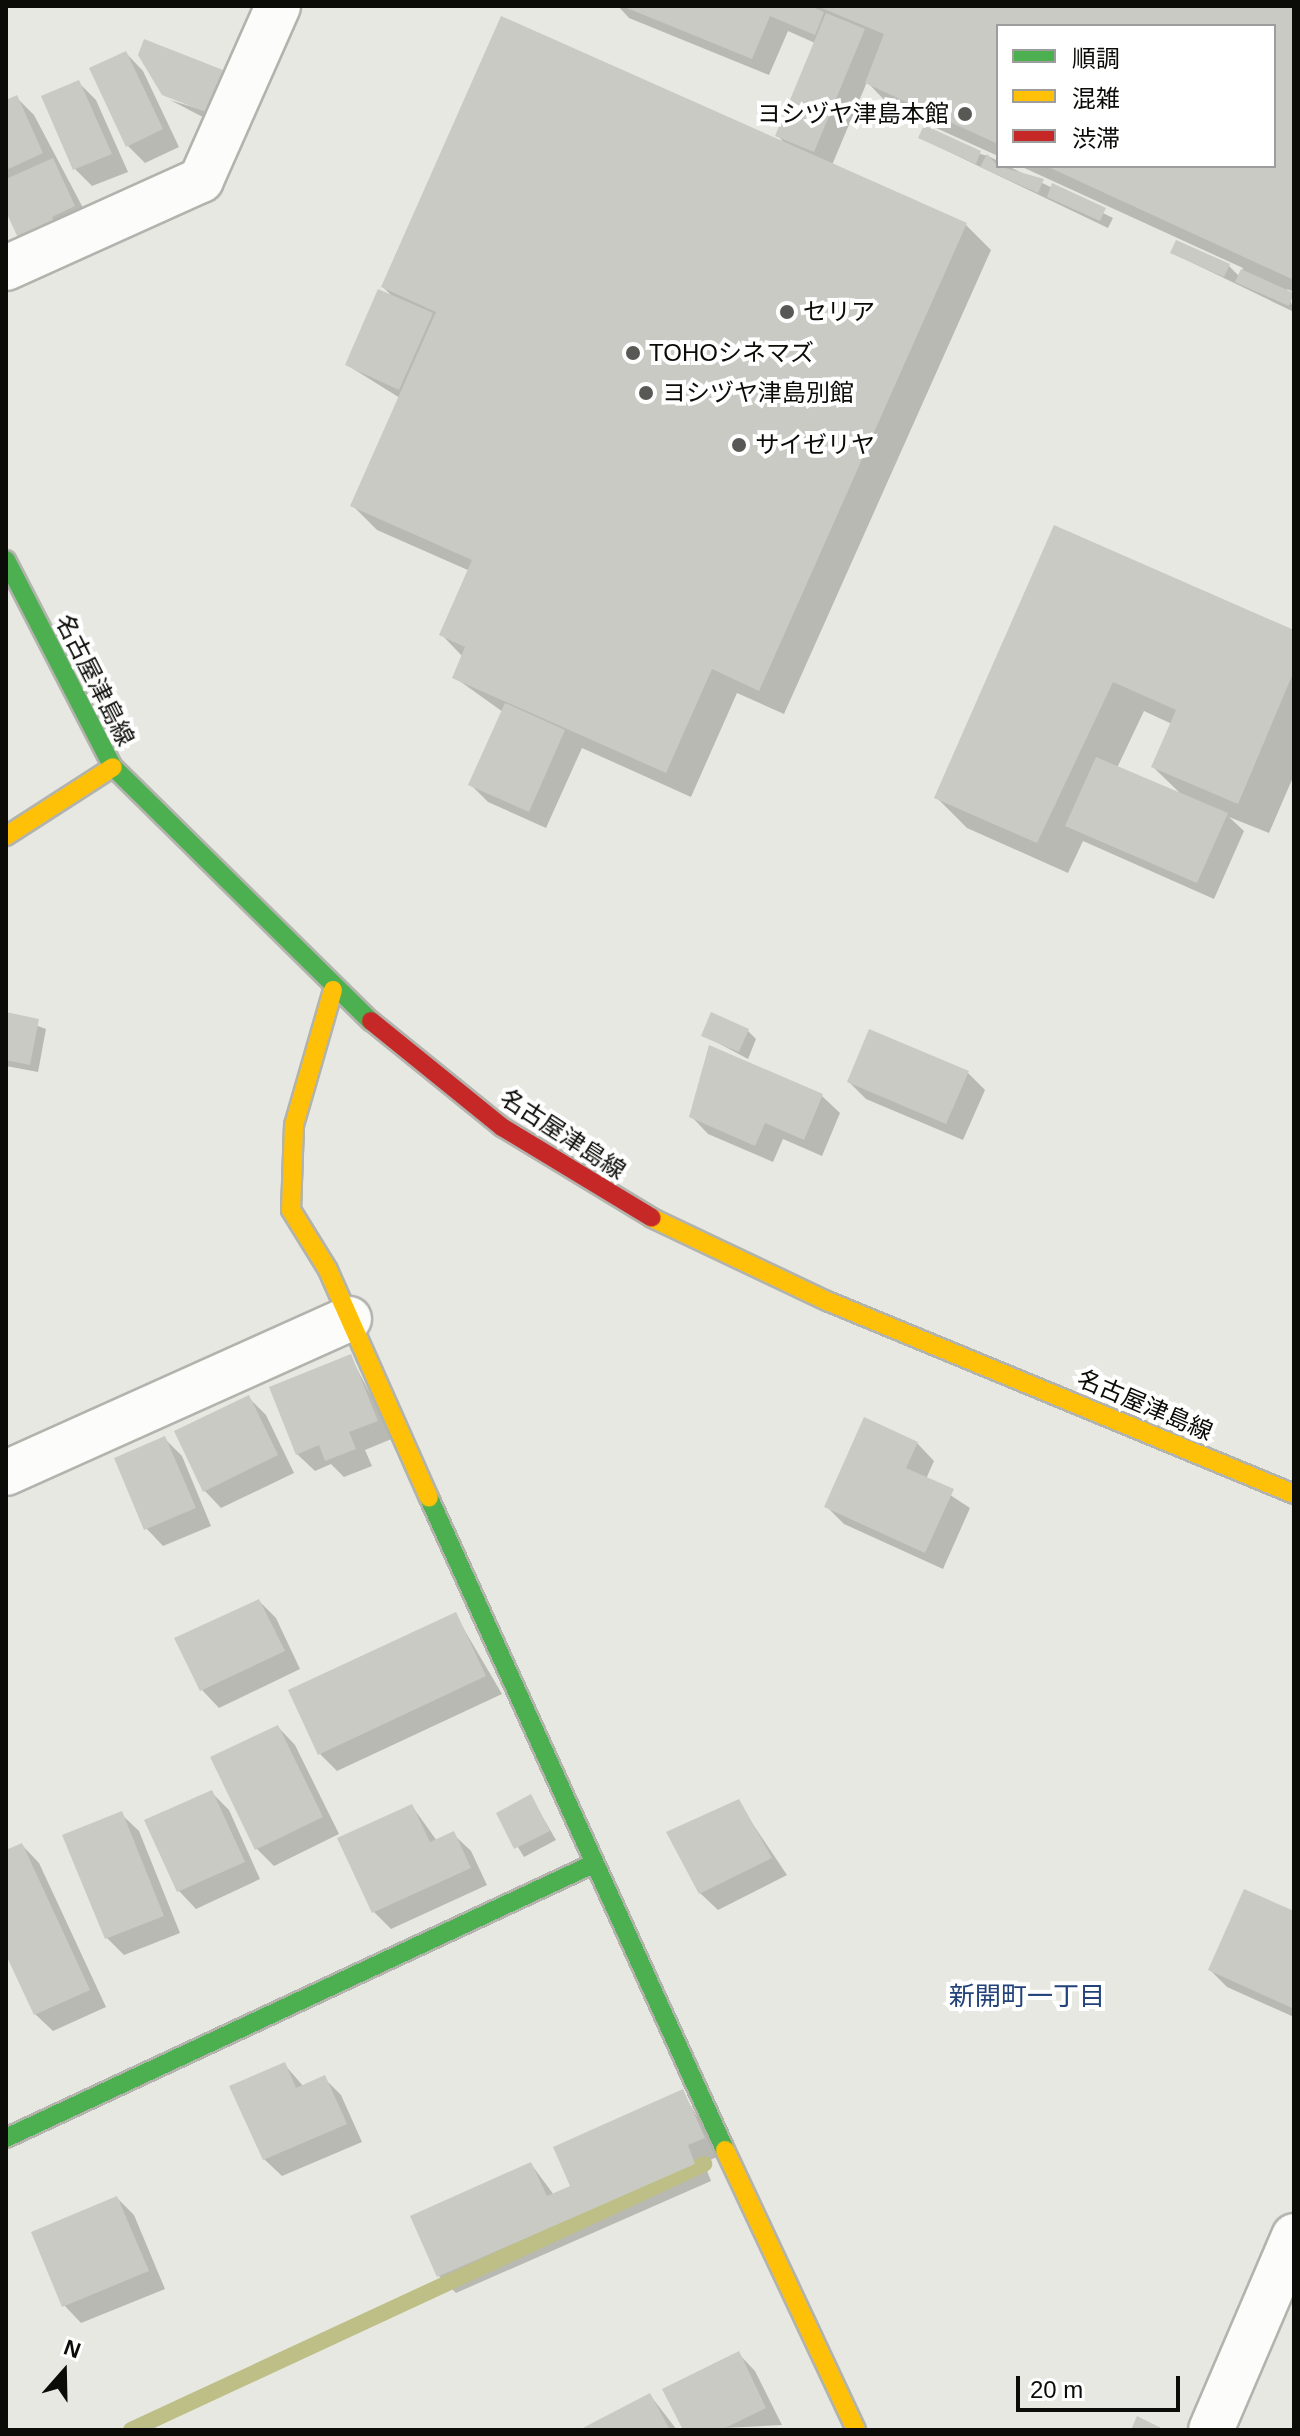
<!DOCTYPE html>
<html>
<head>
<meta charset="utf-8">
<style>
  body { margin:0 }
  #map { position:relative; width:1300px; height:2436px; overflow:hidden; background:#e8e8e2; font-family:Helvetica,"Noto Sans JP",sans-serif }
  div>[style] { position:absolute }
  .shadow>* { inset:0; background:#0003 }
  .stream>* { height:16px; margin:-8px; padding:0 8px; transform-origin:8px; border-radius:8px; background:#bdbf87 }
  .building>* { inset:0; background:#cacac5 }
  .roads { filter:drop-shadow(2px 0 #b3b3ae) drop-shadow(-2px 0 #b3b3ae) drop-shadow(0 2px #b3b3ae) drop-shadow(0 -2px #b3b3ae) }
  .street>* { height:44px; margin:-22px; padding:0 22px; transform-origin:22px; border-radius:22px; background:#fcfcfb }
  .fast>* { height:18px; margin:-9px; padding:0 9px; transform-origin:9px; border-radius:9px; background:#4caf50 }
  .slow>* { height:18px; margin:-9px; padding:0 9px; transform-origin:9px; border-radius:9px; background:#ffc107 }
  .jam>* { height:18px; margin:-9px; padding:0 9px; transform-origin:9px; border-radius:9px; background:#c62828 }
  .dots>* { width:22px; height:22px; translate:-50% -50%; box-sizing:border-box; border:4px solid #fff; border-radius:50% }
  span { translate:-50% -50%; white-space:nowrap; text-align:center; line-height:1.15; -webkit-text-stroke:8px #fff; paint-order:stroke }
  .poi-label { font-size:24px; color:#0b0c08 }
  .right { translate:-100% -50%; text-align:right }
  .left { translate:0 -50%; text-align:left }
  .street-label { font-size:24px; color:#0b0c08 }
  .neighbourhood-label { font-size:26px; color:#224279 }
  .frame { position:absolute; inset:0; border:8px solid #0b0c08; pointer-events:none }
  .legend { position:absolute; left:996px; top:24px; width:280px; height:144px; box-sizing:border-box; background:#fff; border:2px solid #9d9e9c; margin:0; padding:10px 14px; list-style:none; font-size:24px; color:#0b0c08 }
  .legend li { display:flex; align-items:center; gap:16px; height:40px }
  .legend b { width:40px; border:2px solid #9d9e9c }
  .north { position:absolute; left:24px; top:2332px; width:80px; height:80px; -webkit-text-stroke:6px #fff; paint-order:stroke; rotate:20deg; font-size:22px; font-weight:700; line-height:32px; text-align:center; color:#0b0c08 }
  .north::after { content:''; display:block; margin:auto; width:28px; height:36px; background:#0b0c08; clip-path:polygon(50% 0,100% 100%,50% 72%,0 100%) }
  .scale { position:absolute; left:1016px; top:2376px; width:164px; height:36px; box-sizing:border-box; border:4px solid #0b0c08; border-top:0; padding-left:10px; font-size:24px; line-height:28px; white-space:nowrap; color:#0b0c08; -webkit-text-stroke:6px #fff; paint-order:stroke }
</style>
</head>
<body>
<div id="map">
  <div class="shadow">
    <div style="clip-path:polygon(618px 6px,1294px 6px,1294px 292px,1287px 289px,1294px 312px,1172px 253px,1229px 266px,1240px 277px,1243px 268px,1020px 166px,1274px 166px,1274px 26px,998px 26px,998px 156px,892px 108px,867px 82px,832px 165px,966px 225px,991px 250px,784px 714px,737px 693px,691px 797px,582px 748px,546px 828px,488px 802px,471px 785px,503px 712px,454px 677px,463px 657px,441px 634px,470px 571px,377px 530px,352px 505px,400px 398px,347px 365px,394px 298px,383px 287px,787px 146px,777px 135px,815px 43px,788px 31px,769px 75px,629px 18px)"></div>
    <div style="clip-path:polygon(126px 53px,143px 71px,179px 147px,145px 163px,128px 146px)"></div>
    <div style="clip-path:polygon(222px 72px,239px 90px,224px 128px,170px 100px,216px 114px,163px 93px)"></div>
    <div style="clip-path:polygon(79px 83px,96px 100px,128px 172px,92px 186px,75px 169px,43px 97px)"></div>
    <div style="clip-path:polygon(17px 98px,34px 115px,91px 223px,40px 260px,6px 207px,6px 103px)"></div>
    <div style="clip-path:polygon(920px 138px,988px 156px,1113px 218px,1108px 228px)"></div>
    <div style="clip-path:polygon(evenodd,1055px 528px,1294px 632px,1294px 775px,1269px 833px,1229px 817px,1244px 831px,1214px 899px,1083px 841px,1068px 873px,967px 828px,936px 797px,1055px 528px,1144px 711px,1172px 724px,1153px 767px,1182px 795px,1117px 768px,1144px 711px)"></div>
    <div style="clip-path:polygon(6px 1014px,46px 1029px,38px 1072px,6px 1066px)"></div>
    <div style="clip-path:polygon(748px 1031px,756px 1039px,748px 1059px,703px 1035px)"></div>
    <div style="clip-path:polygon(968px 1073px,985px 1090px,963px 1140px,866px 1099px,849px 1082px)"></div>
    <div style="clip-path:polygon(822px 1096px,840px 1113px,822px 1156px,783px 1139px,773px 1162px,708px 1134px,691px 1116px)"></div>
    <div style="clip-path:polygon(350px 1356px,394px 1438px,365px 1450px,372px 1466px,344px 1477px,331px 1464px,315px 1471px,297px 1454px)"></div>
    <div style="clip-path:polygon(248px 1397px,266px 1415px,294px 1473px,221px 1508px,204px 1490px)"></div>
    <div style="clip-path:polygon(165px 1439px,182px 1456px,211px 1526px,163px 1546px,146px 1528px)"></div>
    <div style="clip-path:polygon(917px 1443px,934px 1461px,926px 1479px,970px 1508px,943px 1569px,844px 1524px,827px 1507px)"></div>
    <div style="clip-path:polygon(259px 1601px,276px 1618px,300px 1669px,219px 1708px,202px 1690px)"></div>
    <div style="clip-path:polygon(455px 1614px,502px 1694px,337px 1771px,320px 1754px)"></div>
    <div style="clip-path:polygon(278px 1727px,295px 1745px,339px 1834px,274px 1866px,257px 1849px)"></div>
    <div style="clip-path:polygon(211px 1792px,229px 1810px,260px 1879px,196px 1909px,179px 1891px,147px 1821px)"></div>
    <div style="clip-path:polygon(531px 1797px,556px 1840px,524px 1857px,498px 1814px)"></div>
    <div style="clip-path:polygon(738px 1802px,787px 1875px,718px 1910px,700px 1893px)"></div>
    <div style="clip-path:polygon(412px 1806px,437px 1841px,453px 1834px,471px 1851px,487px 1885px,391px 1929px,374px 1912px)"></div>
    <div style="clip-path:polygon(121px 1814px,139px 1831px,180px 1933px,124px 1955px,107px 1938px)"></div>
    <div style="clip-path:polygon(22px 1845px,39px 1863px,106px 2007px,53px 2031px,35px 2014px,6px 1950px,6px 1853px)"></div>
    <div style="clip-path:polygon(1294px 1914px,1294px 2017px,1227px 1987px,1210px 1970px)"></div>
    <div style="clip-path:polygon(284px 2064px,304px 2087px,324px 2078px,341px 2095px,362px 2142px,282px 2176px,264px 2159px)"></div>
    <div style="clip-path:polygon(682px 2092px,721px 2155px,704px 2163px,711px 2181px,456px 2293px,439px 2276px,412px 2217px,531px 2164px,554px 2195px,573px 2187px)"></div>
    <div style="clip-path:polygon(117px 2198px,134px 2215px,165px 2289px,81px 2323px,64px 2305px)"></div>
    <div style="clip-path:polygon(738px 2353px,755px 2371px,782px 2425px,685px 2430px)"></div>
    <div style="clip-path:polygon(650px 2395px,677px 2430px,584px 2430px)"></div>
  </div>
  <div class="stream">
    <div style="left:131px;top:2430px;width:632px;rotate:-24.9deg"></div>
  </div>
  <div class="building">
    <div style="clip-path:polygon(622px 6px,810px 6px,824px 12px,815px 35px,770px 16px,752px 59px)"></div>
    <div style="clip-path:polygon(817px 6px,1294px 6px,1294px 280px,1046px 166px,1274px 166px,1274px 26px,998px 26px,998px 144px,865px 83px,884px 34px)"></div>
    <div style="clip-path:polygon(826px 13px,865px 29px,814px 152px,775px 136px)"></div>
    <div style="clip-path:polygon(501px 16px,967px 223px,759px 691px,712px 669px,666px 773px,452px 678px,465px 647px,439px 635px,472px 560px,350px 506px,436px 312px,381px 287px)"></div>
    <div style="clip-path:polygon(144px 39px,223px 70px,206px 112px,162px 95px,138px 55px)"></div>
    <div style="clip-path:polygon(126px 51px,163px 129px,126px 147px,89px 68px)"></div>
    <div style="clip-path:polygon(79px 80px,112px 154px,73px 170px,41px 96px)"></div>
    <div style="clip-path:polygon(17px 95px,43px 153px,6px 170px,6px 100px)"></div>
    <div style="clip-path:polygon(924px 125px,981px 151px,976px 164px,918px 138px)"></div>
    <div style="clip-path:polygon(987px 154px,998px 166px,1044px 179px,1038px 193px,980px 167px)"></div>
    <div style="clip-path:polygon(53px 158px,75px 206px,52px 217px,57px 228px,21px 244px,6px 212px,6px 179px)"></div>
    <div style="clip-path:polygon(1052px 183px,1106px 208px,1100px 221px,1047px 197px)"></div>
    <div style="clip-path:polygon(1176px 240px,1230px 264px,1224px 277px,1170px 253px)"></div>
    <div style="clip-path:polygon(1241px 269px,1294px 293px,1289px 306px,1235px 282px)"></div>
    <div style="clip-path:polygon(378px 289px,433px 313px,399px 390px,345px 365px)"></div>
    <div style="clip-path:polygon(1054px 525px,1294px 630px,1294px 671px,1238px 804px,1151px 767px,1176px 710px,1113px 682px,1037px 843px,934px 798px)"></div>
    <div style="clip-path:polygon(505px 703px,565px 730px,529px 812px,468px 785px)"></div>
    <div style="clip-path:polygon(1096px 757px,1228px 813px,1197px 883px,1065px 826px)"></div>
    <div style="clip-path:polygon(6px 1012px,39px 1019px,30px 1065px,6px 1060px)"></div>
    <div style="clip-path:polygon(711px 1012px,749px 1029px,739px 1052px,701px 1036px)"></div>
    <div style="clip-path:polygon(869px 1029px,969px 1071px,946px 1124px,847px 1082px)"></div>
    <div style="clip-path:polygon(709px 1045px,823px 1094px,804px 1140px,765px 1123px,755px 1146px,689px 1117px)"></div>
    <div style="clip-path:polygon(351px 1354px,378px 1421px,349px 1432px,356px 1449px,325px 1461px,319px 1445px,296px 1455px,269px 1387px)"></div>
    <div style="clip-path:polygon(249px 1395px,278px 1455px,203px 1492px,174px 1431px)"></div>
    <div style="clip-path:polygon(864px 1417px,918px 1442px,906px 1468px,954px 1489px,925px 1553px,824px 1507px)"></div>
    <div style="clip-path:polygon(165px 1436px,196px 1508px,144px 1530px,114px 1458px)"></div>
    <div style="clip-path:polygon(259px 1599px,285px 1651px,200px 1691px,174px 1638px)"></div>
    <div style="clip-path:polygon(456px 1612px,486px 1676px,318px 1755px,288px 1690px)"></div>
    <div style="clip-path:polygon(278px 1725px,323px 1817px,255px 1850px,210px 1757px)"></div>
    <div style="clip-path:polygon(212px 1790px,245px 1862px,177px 1892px,144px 1820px)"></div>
    <div style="clip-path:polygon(531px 1794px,550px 1831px,514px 1849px,496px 1813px)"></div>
    <div style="clip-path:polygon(739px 1799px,772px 1858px,699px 1894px,666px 1832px)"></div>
    <div style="clip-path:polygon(412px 1804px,430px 1842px,454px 1831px,471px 1868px,372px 1913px,337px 1838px)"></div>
    <div style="clip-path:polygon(122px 1811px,164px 1916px,105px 1939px,62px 1835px)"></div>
    <div style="clip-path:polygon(22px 1843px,90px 1990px,34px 2015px,6px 1955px,6px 1850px)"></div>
    <div style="clip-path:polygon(1244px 1889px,1294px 1911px,1294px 2009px,1208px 1970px)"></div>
    <div style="clip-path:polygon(285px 2062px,296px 2088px,325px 2075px,347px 2124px,263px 2160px,229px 2086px)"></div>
    <div style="clip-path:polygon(683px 2089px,705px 2138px,688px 2145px,695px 2164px,437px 2277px,410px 2216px,531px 2162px,547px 2196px,570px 2186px,553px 2147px)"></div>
    <div style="clip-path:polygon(117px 2196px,149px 2271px,62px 2307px,31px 2232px)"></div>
    <div style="clip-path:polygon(739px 2351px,766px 2408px,721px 2430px,683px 2430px,662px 2389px)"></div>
    <div style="clip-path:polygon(650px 2393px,670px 2430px,579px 2430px)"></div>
    <div style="clip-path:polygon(1137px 2416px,1165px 2430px,1131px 2430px)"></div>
  </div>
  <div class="roads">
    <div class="street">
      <div style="left:6px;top:268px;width:214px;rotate:-24.3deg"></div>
      <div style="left:201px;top:180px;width:190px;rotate:-66.1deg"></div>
      <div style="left:6px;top:1473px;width:376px;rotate:-24.2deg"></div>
      <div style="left:1211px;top:2430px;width:211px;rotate:-66.8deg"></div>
    </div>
    <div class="fast">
      <div style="left:6px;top:560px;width:233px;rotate:62.7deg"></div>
      <div style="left:113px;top:767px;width:362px;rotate:44.6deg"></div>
      <div style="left:429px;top:1498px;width:716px;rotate:65.58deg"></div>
      <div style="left:6px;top:2138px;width:646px;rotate:-25.02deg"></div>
    </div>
    <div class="slow">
      <div style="left:6px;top:836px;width:127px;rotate:-32.8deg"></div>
      <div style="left:333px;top:990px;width:141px;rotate:106.1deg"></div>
      <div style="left:294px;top:1125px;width:85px;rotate:92deg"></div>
      <div style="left:291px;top:1210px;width:70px;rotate:58.3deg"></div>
      <div style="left:328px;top:1270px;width:249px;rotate:66.1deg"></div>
      <div style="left:652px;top:1218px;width:194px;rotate:25.4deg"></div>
      <div style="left:827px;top:1301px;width:505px;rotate:22.45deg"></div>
      <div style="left:725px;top:2150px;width:309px;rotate:64.9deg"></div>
    </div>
    <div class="jam">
      <div style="left:371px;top:1021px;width:169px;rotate:39deg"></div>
      <div style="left:502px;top:1127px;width:175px;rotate:31.2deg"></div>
    </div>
  </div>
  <div class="dots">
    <div style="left:965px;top:114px;background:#585954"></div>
    <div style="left:787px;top:312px;background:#585954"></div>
    <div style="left:633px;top:353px;background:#585954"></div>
    <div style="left:646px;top:393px;background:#585954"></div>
    <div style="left:739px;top:445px;background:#585954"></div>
  </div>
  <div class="poi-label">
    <span class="right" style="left:949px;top:114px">ヨシヅヤ津島本館</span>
    <span class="left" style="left:803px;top:312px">セリア</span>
    <span class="left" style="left:649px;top:353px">TOHOシネマズ</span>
    <span class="left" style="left:662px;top:393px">ヨシヅヤ津島別館</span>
    <span class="left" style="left:755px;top:445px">サイゼリヤ</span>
  </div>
  <div class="street-label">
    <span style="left:95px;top:680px;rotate:63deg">名古屋津島線</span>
    <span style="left:563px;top:1134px;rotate:33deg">名古屋津島線</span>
    <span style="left:1145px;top:1405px;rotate:23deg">名古屋津島線</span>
  </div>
  <div class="neighbourhood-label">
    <span style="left:1027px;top:1997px">新開町一丁目</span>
  </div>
  <div class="frame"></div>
  <ul class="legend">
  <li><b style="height:10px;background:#4caf50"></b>順調</li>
  <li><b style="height:10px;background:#ffc107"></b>混雑</li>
  <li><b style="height:10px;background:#c62828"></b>渋滞</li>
  </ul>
  <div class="north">N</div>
  <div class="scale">20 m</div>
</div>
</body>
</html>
